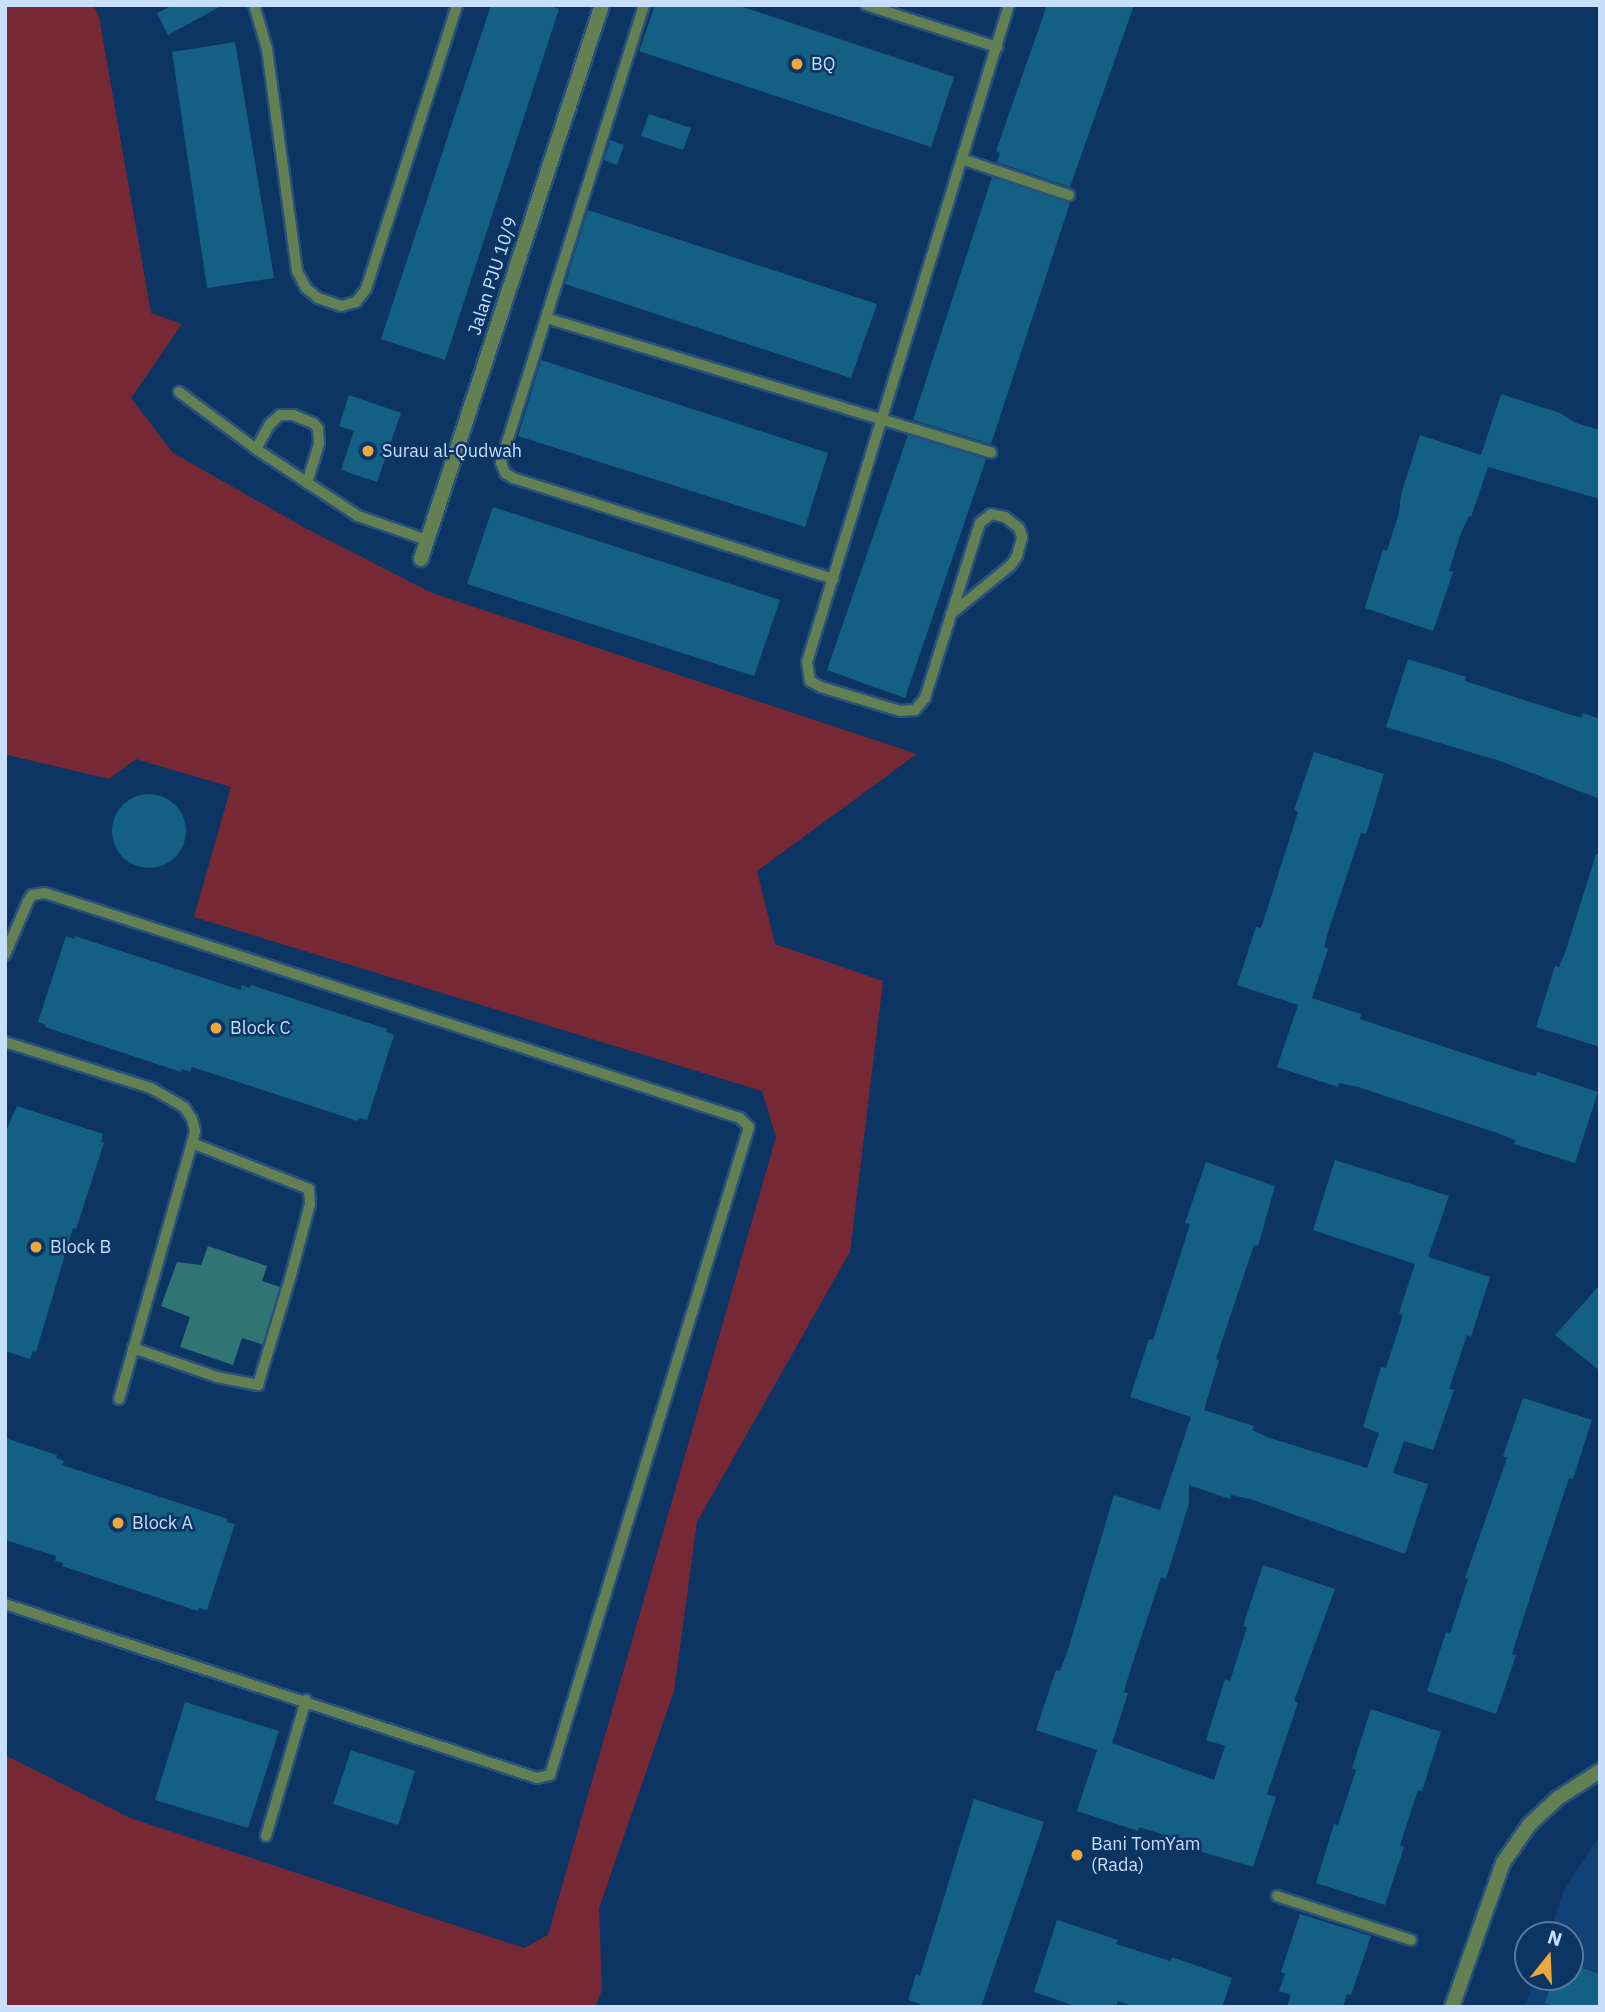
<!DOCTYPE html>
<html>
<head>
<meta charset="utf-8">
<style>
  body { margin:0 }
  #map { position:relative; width:1605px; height:2012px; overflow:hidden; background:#0c3564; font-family:"IBM Plex Sans",sans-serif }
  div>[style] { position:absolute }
  .built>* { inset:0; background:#114075 }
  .green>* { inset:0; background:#762934 }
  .water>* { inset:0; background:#317474 }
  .building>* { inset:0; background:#136084 }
  .round { border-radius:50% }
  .roads { filter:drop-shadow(2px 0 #2a507c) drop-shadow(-2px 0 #2a507c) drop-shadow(0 2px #2a507c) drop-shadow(0 -2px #2a507c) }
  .service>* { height:10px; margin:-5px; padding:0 5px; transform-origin:5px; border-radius:5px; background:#628051 }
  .minor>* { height:14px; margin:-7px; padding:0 7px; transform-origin:7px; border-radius:7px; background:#628051 }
  .tertiary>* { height:14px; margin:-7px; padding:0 7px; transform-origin:7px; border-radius:7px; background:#628051 }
  .dots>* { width:19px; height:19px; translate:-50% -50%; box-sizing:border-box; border:4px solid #0c3564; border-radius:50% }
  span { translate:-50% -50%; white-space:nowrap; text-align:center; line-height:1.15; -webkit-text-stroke:5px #0c3564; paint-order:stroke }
  .poi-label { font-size:18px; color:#c8dffc }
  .left { translate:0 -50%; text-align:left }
  .street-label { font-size:18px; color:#c8dffc }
  .frame { position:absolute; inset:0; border:7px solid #c8dffc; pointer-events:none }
  .north { position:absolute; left:1514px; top:1921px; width:70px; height:70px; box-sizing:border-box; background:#0c3564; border:2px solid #5779a1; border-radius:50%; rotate:18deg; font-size:19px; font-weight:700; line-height:28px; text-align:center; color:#c8dffc }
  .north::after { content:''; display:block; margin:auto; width:24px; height:32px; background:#eda83b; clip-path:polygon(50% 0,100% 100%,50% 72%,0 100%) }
</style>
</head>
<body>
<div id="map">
  <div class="built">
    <div style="clip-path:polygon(1600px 1835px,1600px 2007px,1525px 2007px,1535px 1977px,1570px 1977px,1570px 1935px,1549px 1935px,1564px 1890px)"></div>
  </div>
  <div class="green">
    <div style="clip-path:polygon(5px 5px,93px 5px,99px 17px,151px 313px,182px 324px,131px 398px,173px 453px,305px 528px,432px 593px,917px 754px,757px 871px,775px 944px,883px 981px,850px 1252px,697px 1522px,674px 1691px,599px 1908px,602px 1990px,595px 2007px,5px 2007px,5px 1755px,130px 1818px,524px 1948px,548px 1935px,776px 1137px,762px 1091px,194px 917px,231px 787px,136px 759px,109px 779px,8px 755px,5px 761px)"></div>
  </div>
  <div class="water">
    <div style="clip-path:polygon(208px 1246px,267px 1266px,262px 1281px,293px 1291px,274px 1348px,242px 1338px,233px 1365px,180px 1347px,190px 1317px,161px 1306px,177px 1262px,201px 1265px)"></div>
  </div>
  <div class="building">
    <div style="clip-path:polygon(173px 5px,223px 5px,168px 35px,157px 13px)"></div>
    <div style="clip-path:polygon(491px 5px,548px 5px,559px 9px,445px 360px,381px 339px)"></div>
    <div style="clip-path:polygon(655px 5px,737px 5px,954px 77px,931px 147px,639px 51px)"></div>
    <div style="clip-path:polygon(1047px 5px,1134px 5px,1070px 187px,997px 162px,1000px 153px,996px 151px)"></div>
    <div style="clip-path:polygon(235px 42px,274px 278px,207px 288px,172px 52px)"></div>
    <div style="clip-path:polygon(649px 114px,691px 128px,683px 150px,641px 136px)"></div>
    <div style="clip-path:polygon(610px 140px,624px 145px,617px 165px,604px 160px)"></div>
    <div style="clip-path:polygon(992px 177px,1070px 203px,991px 444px,913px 420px)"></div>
    <div style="clip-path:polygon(588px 210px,877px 304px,851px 378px,565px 284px)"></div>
    <div style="clip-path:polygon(541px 360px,828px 453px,805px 527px,518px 436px)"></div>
    <div style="clip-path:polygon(1501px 394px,1560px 413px,1576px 423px,1600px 430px,1600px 499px,1488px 467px,1471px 517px,1469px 516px,1461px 533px,1449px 571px,1453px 572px,1433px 631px,1365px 608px,1383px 549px,1387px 551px,1399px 513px,1401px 494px,1420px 435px,1481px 455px)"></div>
    <div style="clip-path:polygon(349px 395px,401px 413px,377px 482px,341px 470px,354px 431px,339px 426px)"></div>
    <div style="clip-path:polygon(908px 435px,986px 459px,905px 698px,827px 670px)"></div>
    <div style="clip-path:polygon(493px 507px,780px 600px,754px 676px,467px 584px)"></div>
    <div style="clip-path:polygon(1408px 659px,1466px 677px,1465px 681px,1521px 699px,1581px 718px,1583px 713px,1600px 719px,1600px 799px,1500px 761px,1386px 727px)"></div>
    <div style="clip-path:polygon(1314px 752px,1384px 774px,1366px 834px,1361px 833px,1329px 929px,1324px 947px,1328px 949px,1312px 998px,1361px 1014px,1360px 1019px,1378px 1025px,1518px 1071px,1536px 1076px,1537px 1072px,1598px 1092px,1575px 1163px,1514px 1144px,1515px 1140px,1497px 1133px,1358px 1087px,1339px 1083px,1338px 1087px,1277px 1067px,1298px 1005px,1237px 985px,1256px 927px,1261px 928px,1267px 910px,1298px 812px,1294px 810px)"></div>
    <div class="round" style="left:112px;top:794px;width:74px;height:74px"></div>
    <div style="clip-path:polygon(1596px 854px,1600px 854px,1600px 1047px,1536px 1027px,1555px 966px,1559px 967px,1566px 950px)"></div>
    <div style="clip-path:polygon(66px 936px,74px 939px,75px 936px,241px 990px,242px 985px,250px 988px,251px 985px,387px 1029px,386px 1032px,394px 1035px,367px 1120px,359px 1118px,358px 1121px,192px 1067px,190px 1072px,182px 1069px,181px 1072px,45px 1027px,46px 1025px,38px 1022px)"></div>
    <div style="clip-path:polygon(17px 1106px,103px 1134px,101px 1142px,104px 1143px,76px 1229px,73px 1228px,36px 1352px,33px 1351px,30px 1359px,5px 1351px,5px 1133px)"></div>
    <div style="clip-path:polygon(1335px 1160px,1449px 1196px,1428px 1257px,1490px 1277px,1471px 1337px,1467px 1335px,1449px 1389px,1454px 1390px,1433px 1450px,1404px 1441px,1393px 1473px,1428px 1484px,1405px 1554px,1250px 1499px,1231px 1495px,1230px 1499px,1189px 1485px,1189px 1503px,1166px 1579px,1161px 1577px,1129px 1674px,1124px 1692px,1128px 1693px,1112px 1743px,1214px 1780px,1225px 1746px,1206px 1740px,1225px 1679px,1230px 1681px,1247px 1627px,1243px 1626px,1263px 1565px,1335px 1589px,1294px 1701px,1298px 1703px,1267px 1794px,1276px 1797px,1253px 1867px,1192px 1849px,1193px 1844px,1139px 1827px,1138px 1831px,1077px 1811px,1097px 1750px,1036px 1730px,1056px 1670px,1060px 1671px,1067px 1653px,1114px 1495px,1160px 1510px,1191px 1417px,1130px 1397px,1149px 1339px,1153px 1340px,1165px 1303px,1190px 1224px,1185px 1223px,1206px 1162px,1275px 1186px,1258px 1246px,1254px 1245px,1216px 1359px,1219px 1360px,1204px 1410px,1254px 1426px,1252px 1430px,1270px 1438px,1367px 1468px,1379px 1433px,1363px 1427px,1381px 1367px,1386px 1368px,1403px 1315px,1399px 1313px,1415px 1264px,1313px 1230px)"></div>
    <div style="clip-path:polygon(1600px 1285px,1600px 1371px,1555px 1335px)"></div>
    <div style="clip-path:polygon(1523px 1398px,1592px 1420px,1573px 1479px,1569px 1478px,1536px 1578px,1512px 1654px,1516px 1655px,1496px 1714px,1427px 1691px,1446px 1632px,1450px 1634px,1468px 1579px,1465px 1578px,1507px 1458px,1503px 1456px)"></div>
    <div style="clip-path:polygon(5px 1438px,57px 1455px,56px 1458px,64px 1461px,62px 1465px,228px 1519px,227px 1522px,235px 1524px,207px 1610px,199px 1608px,198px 1611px,62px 1566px,63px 1563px,55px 1561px,56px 1556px,5px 1540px)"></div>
    <div style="clip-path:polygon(185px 1702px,279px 1731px,248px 1828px,155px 1800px)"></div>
    <div style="clip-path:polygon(1371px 1709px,1441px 1732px,1422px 1791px,1418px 1790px,1400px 1845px,1404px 1847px,1385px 1905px,1316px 1883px,1334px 1824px,1338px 1825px,1356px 1770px,1352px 1768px)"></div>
    <div style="clip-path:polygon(351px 1750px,415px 1771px,398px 1825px,333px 1804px)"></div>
    <div style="clip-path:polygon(974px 1799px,1044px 1822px,981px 2007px,919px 2007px,920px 2004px,908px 2000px,916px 1974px,920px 1976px)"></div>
    <div style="clip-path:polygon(1300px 1914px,1371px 1936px,1351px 1995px,1347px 1994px,1343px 2007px,1287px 2007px,1291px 1995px,1279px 1991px,1285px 1974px,1281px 1972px)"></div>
    <div style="clip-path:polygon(1057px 1920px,1118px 1940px,1116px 1944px,1170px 1961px,1172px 1957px,1232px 1978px,1222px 2007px,1134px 2007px,1118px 2001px,1116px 2007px,1078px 2007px,1034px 1992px)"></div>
    <div style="clip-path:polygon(1570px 1964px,1600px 1974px,1600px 2007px,1557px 2007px,1545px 2003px,1553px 1977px,1570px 1977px)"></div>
  </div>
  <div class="roads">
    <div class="service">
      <div style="left:254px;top:5px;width:46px;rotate:73.5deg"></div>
      <div style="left:267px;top:49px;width:224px;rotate:82.3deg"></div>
      <div style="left:297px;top:271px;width:19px;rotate:62deg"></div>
      <div style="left:306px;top:288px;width:16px;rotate:40deg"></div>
      <div style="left:318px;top:298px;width:24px;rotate:19deg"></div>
      <div style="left:341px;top:306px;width:16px;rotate:-15deg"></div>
      <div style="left:356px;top:302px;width:16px;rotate:-52deg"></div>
      <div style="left:366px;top:289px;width:298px;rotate:-72.2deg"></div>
      <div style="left:644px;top:5px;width:479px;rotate:107.4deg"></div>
      <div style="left:501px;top:462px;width:12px;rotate:70deg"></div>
      <div style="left:505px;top:473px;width:9px;rotate:32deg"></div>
      <div style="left:513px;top:478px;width:336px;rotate:17.5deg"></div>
      <div style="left:866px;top:5px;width:138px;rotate:17.8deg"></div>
      <div style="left:962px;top:159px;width:113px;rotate:18.6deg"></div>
      <div style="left:546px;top:318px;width:465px;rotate:16.8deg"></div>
      <div style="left:179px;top:392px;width:96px;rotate:36.5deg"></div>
      <div style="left:256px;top:449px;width:122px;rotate:33.3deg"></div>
      <div style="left:358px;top:516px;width:73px;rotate:19.2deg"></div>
      <div style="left:256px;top:449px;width:29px;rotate:-61deg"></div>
      <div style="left:270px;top:424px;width:13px;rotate:-42deg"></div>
      <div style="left:280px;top:415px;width:13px"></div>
      <div style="left:293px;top:415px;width:22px;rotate:22deg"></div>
      <div style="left:313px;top:423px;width:7px;rotate:45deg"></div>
      <div style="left:318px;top:428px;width:16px;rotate:86deg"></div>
      <div style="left:319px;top:444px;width:41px;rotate:107.1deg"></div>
      <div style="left:951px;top:614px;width:77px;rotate:-39.2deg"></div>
      <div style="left:1011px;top:565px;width:11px;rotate:-56deg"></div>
      <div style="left:1017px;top:556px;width:20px;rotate:-75deg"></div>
      <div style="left:1022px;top:537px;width:9px;rotate:-108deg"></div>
      <div style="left:1019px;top:528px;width:18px;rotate:-142deg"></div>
      <div style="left:1005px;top:517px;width:14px;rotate:-168deg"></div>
      <div style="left:991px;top:514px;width:14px;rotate:141deg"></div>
      <div style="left:980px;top:523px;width:9px;rotate:108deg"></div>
      <div style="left:977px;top:532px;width:174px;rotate:107.4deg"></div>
      <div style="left:925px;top:698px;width:16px;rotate:130deg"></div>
      <div style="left:915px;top:710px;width:15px;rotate:176deg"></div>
      <div style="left:900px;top:711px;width:83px;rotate:-163.1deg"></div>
      <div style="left:821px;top:687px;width:13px;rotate:-151deg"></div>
      <div style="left:810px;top:681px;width:19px;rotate:-99deg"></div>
      <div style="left:807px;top:662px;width:687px;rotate:-72.91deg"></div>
      <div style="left:5px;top:955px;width:59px;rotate:-66.9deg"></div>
      <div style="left:28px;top:901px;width:7px;rotate:-56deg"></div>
      <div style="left:32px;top:895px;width:13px;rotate:-9deg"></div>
      <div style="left:45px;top:893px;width:731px;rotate:17.94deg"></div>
      <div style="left:740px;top:1118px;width:13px;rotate:45deg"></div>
      <div style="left:749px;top:1127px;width:678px;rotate:107.07deg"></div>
      <div style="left:550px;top:1775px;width:13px;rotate:167deg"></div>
      <div style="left:537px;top:1778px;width:560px;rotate:-161.89deg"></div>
      <div style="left:5px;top:1042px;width:153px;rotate:17.5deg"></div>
      <div style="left:151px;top:1088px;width:38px;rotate:30deg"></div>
      <div style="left:184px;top:1107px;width:14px;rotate:56deg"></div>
      <div style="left:192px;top:1119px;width:12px;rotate:76deg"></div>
      <div style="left:195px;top:1131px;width:12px;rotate:104deg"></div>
      <div style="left:192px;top:1143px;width:266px;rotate:105.9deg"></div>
      <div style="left:133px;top:1348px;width:89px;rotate:19deg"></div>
      <div style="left:217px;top:1377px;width:42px;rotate:11deg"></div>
      <div style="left:258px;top:1385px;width:115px;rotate:-73.3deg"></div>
      <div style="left:291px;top:1275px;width:73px;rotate:-75deg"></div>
      <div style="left:310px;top:1204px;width:15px;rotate:-94deg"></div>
      <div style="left:309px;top:1189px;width:126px;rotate:-158.5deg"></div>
      <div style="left:266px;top:1836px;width:142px;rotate:-73.6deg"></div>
      <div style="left:1277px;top:1896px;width:141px;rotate:18.2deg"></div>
    </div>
    <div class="minor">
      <div style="left:421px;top:559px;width:583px;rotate:-71.91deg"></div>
    </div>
    <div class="tertiary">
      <div style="left:1452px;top:2007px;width:153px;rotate:-70.5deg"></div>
      <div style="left:1503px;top:1863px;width:46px;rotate:-55.6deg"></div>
      <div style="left:1529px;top:1825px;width:40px;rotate:-43deg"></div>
      <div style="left:1558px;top:1798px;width:50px;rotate:-32.7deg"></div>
    </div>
  </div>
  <div class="dots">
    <div style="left:797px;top:64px;background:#eda83b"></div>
    <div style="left:368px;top:451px;background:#eda83b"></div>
    <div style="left:216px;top:1028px;background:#eda83b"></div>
    <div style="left:36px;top:1247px;background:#eda83b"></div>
    <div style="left:118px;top:1523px;background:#eda83b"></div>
    <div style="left:1077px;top:1855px;background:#eda83b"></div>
  </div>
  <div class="poi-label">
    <span class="left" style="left:811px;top:64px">BQ</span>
    <span class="left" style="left:382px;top:451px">Surau al-Qudwah</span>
    <span class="left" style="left:230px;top:1028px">Block C</span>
    <span class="left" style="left:50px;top:1247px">Block B</span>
    <span class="left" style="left:132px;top:1523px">Block A</span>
    <span class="left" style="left:1091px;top:1855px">Bani TomYam<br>(Rada)</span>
  </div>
  <div class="street-label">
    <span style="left:493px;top:276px;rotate:-72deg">Jalan PJU 10/9</span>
  </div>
  <div class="frame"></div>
  <div class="north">N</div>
</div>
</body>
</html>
